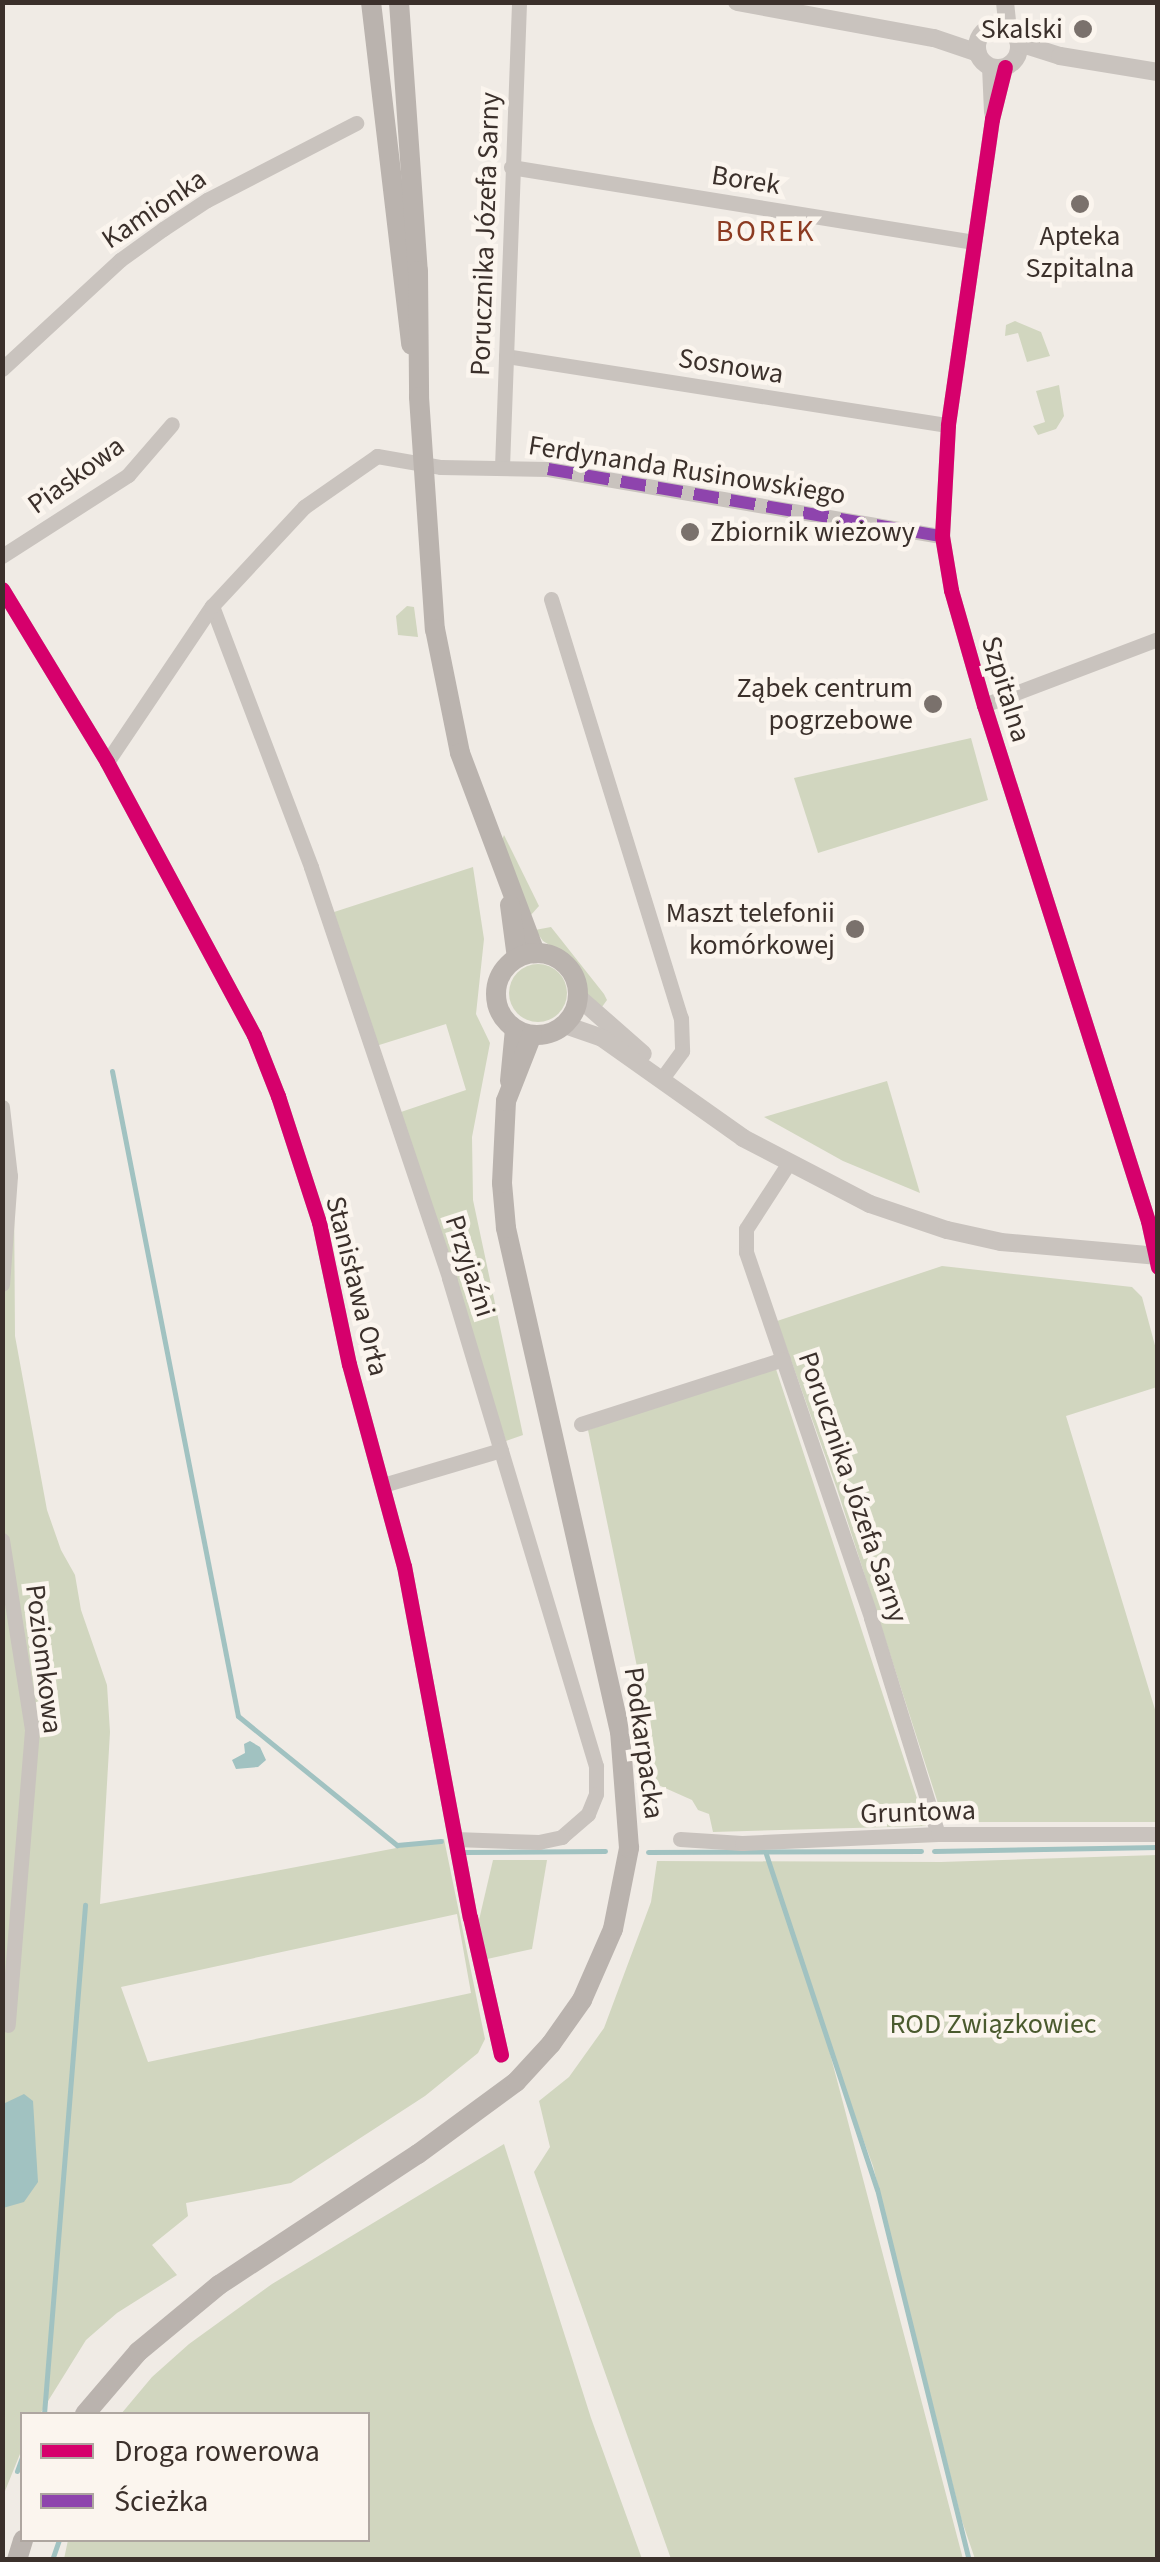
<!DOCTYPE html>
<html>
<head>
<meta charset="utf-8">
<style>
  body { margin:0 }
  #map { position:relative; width:1160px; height:2562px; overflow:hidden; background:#f0ebe5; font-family:"Source Sans 3",sans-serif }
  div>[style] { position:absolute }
  .green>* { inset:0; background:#d1d6bf }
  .round { border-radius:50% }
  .water>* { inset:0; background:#a1c2c1 }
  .stream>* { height:5px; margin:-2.5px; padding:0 2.5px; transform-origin:2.5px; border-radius:2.5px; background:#a1c2c1 }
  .minor>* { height:15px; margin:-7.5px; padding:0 7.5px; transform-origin:7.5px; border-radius:7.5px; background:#c9c3be }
  .tertiary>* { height:18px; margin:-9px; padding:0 9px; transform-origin:9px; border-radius:9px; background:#c9c3be }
  .tertiary>.ring { margin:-9px; padding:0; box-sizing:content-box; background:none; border:18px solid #c9c3be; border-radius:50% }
  .secondary>* { height:20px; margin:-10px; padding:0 10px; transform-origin:10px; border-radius:10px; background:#bab3ae }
  .secondary>.ring { margin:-10px; padding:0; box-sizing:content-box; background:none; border:20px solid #bab3ae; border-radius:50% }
  .quiet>* { height:12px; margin-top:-6px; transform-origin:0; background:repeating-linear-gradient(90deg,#8e44ad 0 25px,transparent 0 37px) }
  .cycleway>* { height:15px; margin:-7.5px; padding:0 7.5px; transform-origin:7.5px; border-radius:7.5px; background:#d6006c }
  .dots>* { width:28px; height:28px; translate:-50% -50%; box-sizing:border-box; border:5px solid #fbf5ee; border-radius:50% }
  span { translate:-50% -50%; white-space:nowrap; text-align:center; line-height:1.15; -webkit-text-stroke:9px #fbf5ee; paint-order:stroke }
  .poi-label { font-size:28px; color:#3b302b }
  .right { translate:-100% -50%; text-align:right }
  .left { translate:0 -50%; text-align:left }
  .street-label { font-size:28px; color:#3b302b }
  .park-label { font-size:28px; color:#4a5a2e }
  .neighbourhood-label { font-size:30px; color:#8c3b22; letter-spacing:2.5px }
  .frame { position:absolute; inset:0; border:5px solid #3b302b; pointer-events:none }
  .legend { position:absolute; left:20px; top:2412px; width:350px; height:130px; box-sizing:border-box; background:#fbf5ee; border:2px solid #aea6a0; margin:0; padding:12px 18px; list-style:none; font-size:30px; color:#3b302b }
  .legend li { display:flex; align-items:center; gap:20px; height:50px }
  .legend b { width:50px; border:2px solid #aea6a0 }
</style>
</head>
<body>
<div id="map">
  <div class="green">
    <div style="clip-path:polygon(1015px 321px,1041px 332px,1050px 356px,1027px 362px,1018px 333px,1005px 336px,1006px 325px)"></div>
    <div style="clip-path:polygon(1059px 385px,1064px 416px,1056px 429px,1038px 435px,1033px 426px,1045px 422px,1036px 391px)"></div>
    <div style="clip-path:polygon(407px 606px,414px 607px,418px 637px,398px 635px,396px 616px)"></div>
    <div style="clip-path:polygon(971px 738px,988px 800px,818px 853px,794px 778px)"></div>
    <div style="clip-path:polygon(504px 835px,539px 906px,530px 916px,502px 840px)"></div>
    <div style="clip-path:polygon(473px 867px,484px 939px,476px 1014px,490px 1043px,472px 1137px,473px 1200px,523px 1435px,506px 1441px,398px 1113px,466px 1090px,446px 1024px,376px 1046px,331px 913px)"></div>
    <div style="clip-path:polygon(551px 927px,604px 994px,607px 1000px,599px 1011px,589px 1000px,584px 978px,572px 959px,543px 941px,535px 930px)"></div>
    <div class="round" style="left:509px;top:964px;width:58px;height:58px"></div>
    <div style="clip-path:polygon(887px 1081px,920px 1193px,843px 1161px,764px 1117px)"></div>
    <div style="clip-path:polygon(evenodd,2px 1109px,14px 1190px,15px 1336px,47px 1510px,61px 1550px,75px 1575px,81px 1610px,107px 1685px,110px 1732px,100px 1904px,444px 1839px,485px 2039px,478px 2053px,425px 2096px,291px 2183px,186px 2203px,188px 2216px,152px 2245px,177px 2275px,117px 2313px,86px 2340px,40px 2414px,22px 2414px,22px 2449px,3px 2496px,2px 1109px,457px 1914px,471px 1993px,148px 2062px,121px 1987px,457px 1914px)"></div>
    <div style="clip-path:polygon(942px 1266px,1132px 1287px,1142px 1297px,1157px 1353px,1157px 1387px,1066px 1416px,1157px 1716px,1157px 1822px,944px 1822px,837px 1489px,777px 1321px)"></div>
    <div style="clip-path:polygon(775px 1366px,926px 1826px,713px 1832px,709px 1814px,698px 1810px,692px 1800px,656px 1784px,648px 1720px,588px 1430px)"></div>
    <div style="clip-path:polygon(1157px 1855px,1157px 2559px,975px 2559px,961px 2518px,873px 2166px,827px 2042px,963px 2559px,671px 2559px,534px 2172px,550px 2147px,539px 2101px,569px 2077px,604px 2028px,651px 1902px,657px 1861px,941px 1862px)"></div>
    <div style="clip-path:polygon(493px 1860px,547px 1860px,532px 1949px,487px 1959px,479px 1920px)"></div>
    <div style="clip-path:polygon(504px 2144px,591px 2418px,642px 2559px,64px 2559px,68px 2540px,368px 2540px,368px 2414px,121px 2414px,152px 2377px,189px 2344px,272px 2284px)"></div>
  </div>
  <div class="water">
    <div style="clip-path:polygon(250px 1741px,260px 1747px,266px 1760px,258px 1767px,236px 1769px,232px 1760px,245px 1753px,244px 1744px)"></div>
    <div style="clip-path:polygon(24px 2094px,33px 2101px,38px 2182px,24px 2202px,3px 2208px,3px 2104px)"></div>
  </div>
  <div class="stream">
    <div style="left:112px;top:1071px;width:657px;rotate:78.95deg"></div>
    <div style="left:238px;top:1716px;width:205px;rotate:39.1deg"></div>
    <div style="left:397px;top:1845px;width:44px;rotate:-5.2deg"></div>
    <div style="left:934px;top:1851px;width:224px;rotate:-1deg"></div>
    <div style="left:464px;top:1852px;width:141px;rotate:-0.4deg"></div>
    <div style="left:648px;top:1852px;width:273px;rotate:-0.2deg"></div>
    <div style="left:766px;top:1854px;width:353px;rotate:71.7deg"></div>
    <div style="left:877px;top:2189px;width:382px;rotate:76.1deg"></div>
    <div style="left:44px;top:2414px;width:511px;rotate:-85.39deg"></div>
    <div style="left:17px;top:2471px;width:15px;rotate:-70deg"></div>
    <div style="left:52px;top:2560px;width:21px;rotate:-71deg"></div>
  </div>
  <div class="minor">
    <div style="left:989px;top:66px;width:46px;rotate:87.5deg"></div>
    <div style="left:1005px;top:67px;width:54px;rotate:104deg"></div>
    <div style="left:992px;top:119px;width:309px;rotate:98.2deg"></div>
    <div style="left:948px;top:425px;width:111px;rotate:93.1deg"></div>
    <div style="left:942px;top:536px;width:55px;rotate:80.5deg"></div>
    <div style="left:951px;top:590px;width:120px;rotate:74deg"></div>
    <div style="left:984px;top:705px;width:541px;rotate:72.37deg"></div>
    <div style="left:1148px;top:1221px;width:47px;rotate:77.7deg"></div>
    <div style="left:511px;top:167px;width:469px;rotate:9.2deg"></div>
    <div style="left:506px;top:356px;width:447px;rotate:8.9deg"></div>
    <div style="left:2px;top:369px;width:161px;rotate:-42.7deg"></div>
    <div style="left:120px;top:260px;width:53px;rotate:-35.8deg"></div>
    <div style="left:163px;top:229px;width:53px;rotate:-33.4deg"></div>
    <div style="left:207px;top:200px;width:168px;rotate:-27.3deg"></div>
    <div style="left:502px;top:467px;width:465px;rotate:-87.9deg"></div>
    <div style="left:2px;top:556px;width:150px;rotate:-32.7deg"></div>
    <div style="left:128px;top:475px;width:67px;rotate:-49.2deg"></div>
    <div style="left:2px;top:589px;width:202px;rotate:58.7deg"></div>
    <div style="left:107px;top:762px;width:310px;rotate:61.7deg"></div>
    <div style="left:254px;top:1035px;width:66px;rotate:68.5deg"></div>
    <div style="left:278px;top:1096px;width:133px;rotate:72deg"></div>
    <div style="left:319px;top:1222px;width:145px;rotate:78.1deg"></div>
    <div style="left:349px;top:1364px;width:209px;rotate:74.8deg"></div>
    <div style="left:404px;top:1566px;width:357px;rotate:79.4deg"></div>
    <div style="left:470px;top:1917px;width:141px;rotate:77.3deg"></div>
    <div style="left:551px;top:599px;width:439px;rotate:72.8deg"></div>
    <div style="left:681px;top:1018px;width:33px;rotate:88deg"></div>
    <div style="left:682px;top:1051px;width:32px;rotate:126deg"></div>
    <div style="left:212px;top:606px;width:279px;rotate:69.2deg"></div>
    <div style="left:311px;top:867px;width:434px;rotate:71.4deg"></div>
    <div style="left:449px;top:1278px;width:510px;rotate:73.24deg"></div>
    <div style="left:596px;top:1766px;width:28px;rotate:90deg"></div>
    <div style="left:596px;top:1794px;width:22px;rotate:112deg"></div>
    <div style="left:588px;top:1814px;width:35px;rotate:139deg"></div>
    <div style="left:562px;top:1837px;width:24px;rotate:168deg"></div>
    <div style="left:539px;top:1842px;width:84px;rotate:-178deg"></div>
    <div style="left:984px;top:705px;width:186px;rotate:-20.8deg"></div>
    <div style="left:107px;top:762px;width:188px;rotate:-56.1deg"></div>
    <div style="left:212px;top:606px;width:135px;rotate:-47.1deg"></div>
    <div style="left:304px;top:507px;width:89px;rotate:-34.9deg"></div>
    <div style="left:377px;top:456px;width:65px;rotate:9.8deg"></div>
    <div style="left:441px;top:467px;width:107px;rotate:1.1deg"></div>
    <div style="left:548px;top:469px;width:400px;rotate:9.7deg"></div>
    <div style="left:2px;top:1107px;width:69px;rotate:83.4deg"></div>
    <div style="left:10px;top:1176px;width:108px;rotate:94.2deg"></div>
    <div style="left:788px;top:1164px;width:77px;rotate:122.9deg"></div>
    <div style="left:746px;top:1229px;width:23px;rotate:90deg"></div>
    <div style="left:746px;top:1252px;width:387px;rotate:71.1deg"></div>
    <div style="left:871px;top:1618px;width:226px;rotate:72.8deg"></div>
    <div style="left:581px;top:1424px;width:212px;rotate:-17.8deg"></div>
    <div style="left:383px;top:1485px;width:123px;rotate:-16.5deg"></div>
    <div style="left:2px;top:1540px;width:192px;rotate:81deg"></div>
    <div style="left:32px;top:1730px;width:296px;rotate:94.7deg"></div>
    <div style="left:680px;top:1839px;width:62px;rotate:3.7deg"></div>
    <div style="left:742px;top:1843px;width:196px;rotate:-2.6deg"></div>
    <div style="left:938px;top:1834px;width:220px"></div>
  </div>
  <div class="tertiary">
    <div style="left:737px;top:2px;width:200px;rotate:10.4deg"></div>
    <div style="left:934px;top:38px;width:46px;rotate:18.8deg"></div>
    <div style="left:1005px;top:2px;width:27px;rotate:84deg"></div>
    <div class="ring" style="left:977px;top:26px;width:24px;height:24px"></div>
    <div style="left:1019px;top:43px;width:43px;rotate:17.6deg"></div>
    <div style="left:1060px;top:56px;width:99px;rotate:9.3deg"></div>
    <div style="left:578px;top:997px;width:86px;rotate:41.2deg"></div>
    <div style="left:565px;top:1025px;width:39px;rotate:19deg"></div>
    <div style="left:602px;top:1038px;width:173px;rotate:35.3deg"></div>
    <div style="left:743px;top:1138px;width:143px;rotate:27.5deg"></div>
    <div style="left:870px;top:1204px;width:81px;rotate:18.7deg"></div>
    <div style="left:947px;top:1230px;width:55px;rotate:12.5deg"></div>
    <div style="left:1001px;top:1242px;width:158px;rotate:5.1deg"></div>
  </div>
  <div class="secondary">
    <div style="left:371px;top:2px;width:345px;rotate:83.3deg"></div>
    <div style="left:399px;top:2px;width:270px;rotate:86deg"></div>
    <div style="left:418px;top:271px;width:126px;rotate:89.5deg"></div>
    <div style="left:419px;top:397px;width:233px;rotate:86.1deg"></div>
    <div style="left:435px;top:629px;width:126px;rotate:78.6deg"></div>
    <div style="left:460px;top:753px;width:214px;rotate:69.4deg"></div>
    <div style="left:510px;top:905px;width:53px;rotate:82.5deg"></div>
    <div class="ring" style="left:496px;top:953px;width:62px;height:62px"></div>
    <div style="left:510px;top:1081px;width:52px;rotate:-84.5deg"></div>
    <div style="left:85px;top:2414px;width:82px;rotate:-49.5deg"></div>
    <div style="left:138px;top:2352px;width:105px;rotate:-39.6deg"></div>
    <div style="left:219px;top:2285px;width:238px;rotate:-33.4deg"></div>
    <div style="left:418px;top:2154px;width:122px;rotate:-36.3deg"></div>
    <div style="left:516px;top:2082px;width:52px;rotate:-47.4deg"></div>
    <div style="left:551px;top:2044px;width:54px;rotate:-54.8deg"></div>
    <div style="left:582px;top:2000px;width:77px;rotate:-66.4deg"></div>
    <div style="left:613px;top:1929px;width:83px;rotate:-78.8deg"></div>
    <div style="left:629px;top:1848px;width:116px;rotate:-94.4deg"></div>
    <div style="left:620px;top:1732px;width:517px;rotate:-102.75deg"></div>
    <div style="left:506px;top:1228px;width:45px;rotate:-95.1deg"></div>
    <div style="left:502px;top:1183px;width:82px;rotate:-87.2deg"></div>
    <div style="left:506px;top:1101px;width:71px;rotate:-68.5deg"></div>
    <div style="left:17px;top:2560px;width:21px;rotate:-73deg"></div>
  </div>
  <div class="quiet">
    <div style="left:548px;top:469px;width:400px;rotate:9.7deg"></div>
  </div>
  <div class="cycleway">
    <div style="left:1005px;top:67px;width:54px;rotate:104deg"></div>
    <div style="left:992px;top:119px;width:309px;rotate:98.2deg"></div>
    <div style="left:948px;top:425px;width:111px;rotate:93.1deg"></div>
    <div style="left:942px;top:536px;width:55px;rotate:80.5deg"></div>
    <div style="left:951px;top:590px;width:120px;rotate:74deg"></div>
    <div style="left:984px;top:705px;width:541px;rotate:72.37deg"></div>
    <div style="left:1148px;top:1221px;width:47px;rotate:77.7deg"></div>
    <div style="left:2px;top:589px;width:202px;rotate:58.7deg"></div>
    <div style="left:107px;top:762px;width:310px;rotate:61.7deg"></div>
    <div style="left:254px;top:1035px;width:66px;rotate:68.5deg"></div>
    <div style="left:278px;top:1096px;width:133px;rotate:72deg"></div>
    <div style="left:319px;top:1222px;width:145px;rotate:78.1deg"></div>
    <div style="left:349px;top:1364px;width:209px;rotate:74.8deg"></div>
    <div style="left:404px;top:1566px;width:357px;rotate:79.4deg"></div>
    <div style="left:470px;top:1917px;width:141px;rotate:77.3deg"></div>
  </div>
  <div class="dots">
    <div style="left:1083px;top:29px;background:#7a716c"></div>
    <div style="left:1080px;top:204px;background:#7a716c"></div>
    <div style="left:690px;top:532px;background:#7a716c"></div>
    <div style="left:933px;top:704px;background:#7a716c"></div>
    <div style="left:855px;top:929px;background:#7a716c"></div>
  </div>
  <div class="poi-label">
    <span class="right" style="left:1063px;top:29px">Skalski</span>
    <span style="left:1080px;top:252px">Apteka<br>Szpitalna</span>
    <span class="left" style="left:710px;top:532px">Zbiornik wieżowy</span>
    <span class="right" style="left:913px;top:704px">Ząbek centrum<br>pogrzebowe</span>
    <span class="right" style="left:835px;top:929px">Maszt telefonii<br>komórkowej</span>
  </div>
  <div class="street-label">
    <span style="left:746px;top:180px;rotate:9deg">Borek</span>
    <span style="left:154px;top:209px;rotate:-34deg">Kamionka</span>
    <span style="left:485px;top:234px;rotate:-88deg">Porucznika Józefa Sarny</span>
    <span style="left:731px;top:366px;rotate:9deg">Sosnowa</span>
    <span style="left:687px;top:470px;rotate:9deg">Ferdynanda Rusinowskiego</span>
    <span style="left:76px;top:475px;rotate:-36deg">Piaskowa</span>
    <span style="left:1006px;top:689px;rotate:73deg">Szpitalna</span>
    <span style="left:470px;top:1266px;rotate:72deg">Przyjaźni</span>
    <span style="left:357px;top:1286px;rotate:76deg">Stanisława Orła</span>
    <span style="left:853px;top:1487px;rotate:71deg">Porucznika Józefa Sarny</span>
    <span style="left:44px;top:1659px;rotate:83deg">Poziomkowa</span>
    <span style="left:644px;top:1743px;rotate:82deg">Podkarpacka</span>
    <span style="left:918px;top:1812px;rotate:-2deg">Gruntowa</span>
  </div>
  <div class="park-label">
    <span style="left:993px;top:2024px">ROD Związkowiec</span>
  </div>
  <div class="neighbourhood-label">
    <span style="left:766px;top:232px">BOREK</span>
  </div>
  <div class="frame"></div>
  <ul class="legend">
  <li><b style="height:12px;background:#d6006c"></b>Droga rowerowa</li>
  <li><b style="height:12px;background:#8e44ad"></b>Ścieżka</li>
  </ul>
</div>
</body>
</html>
